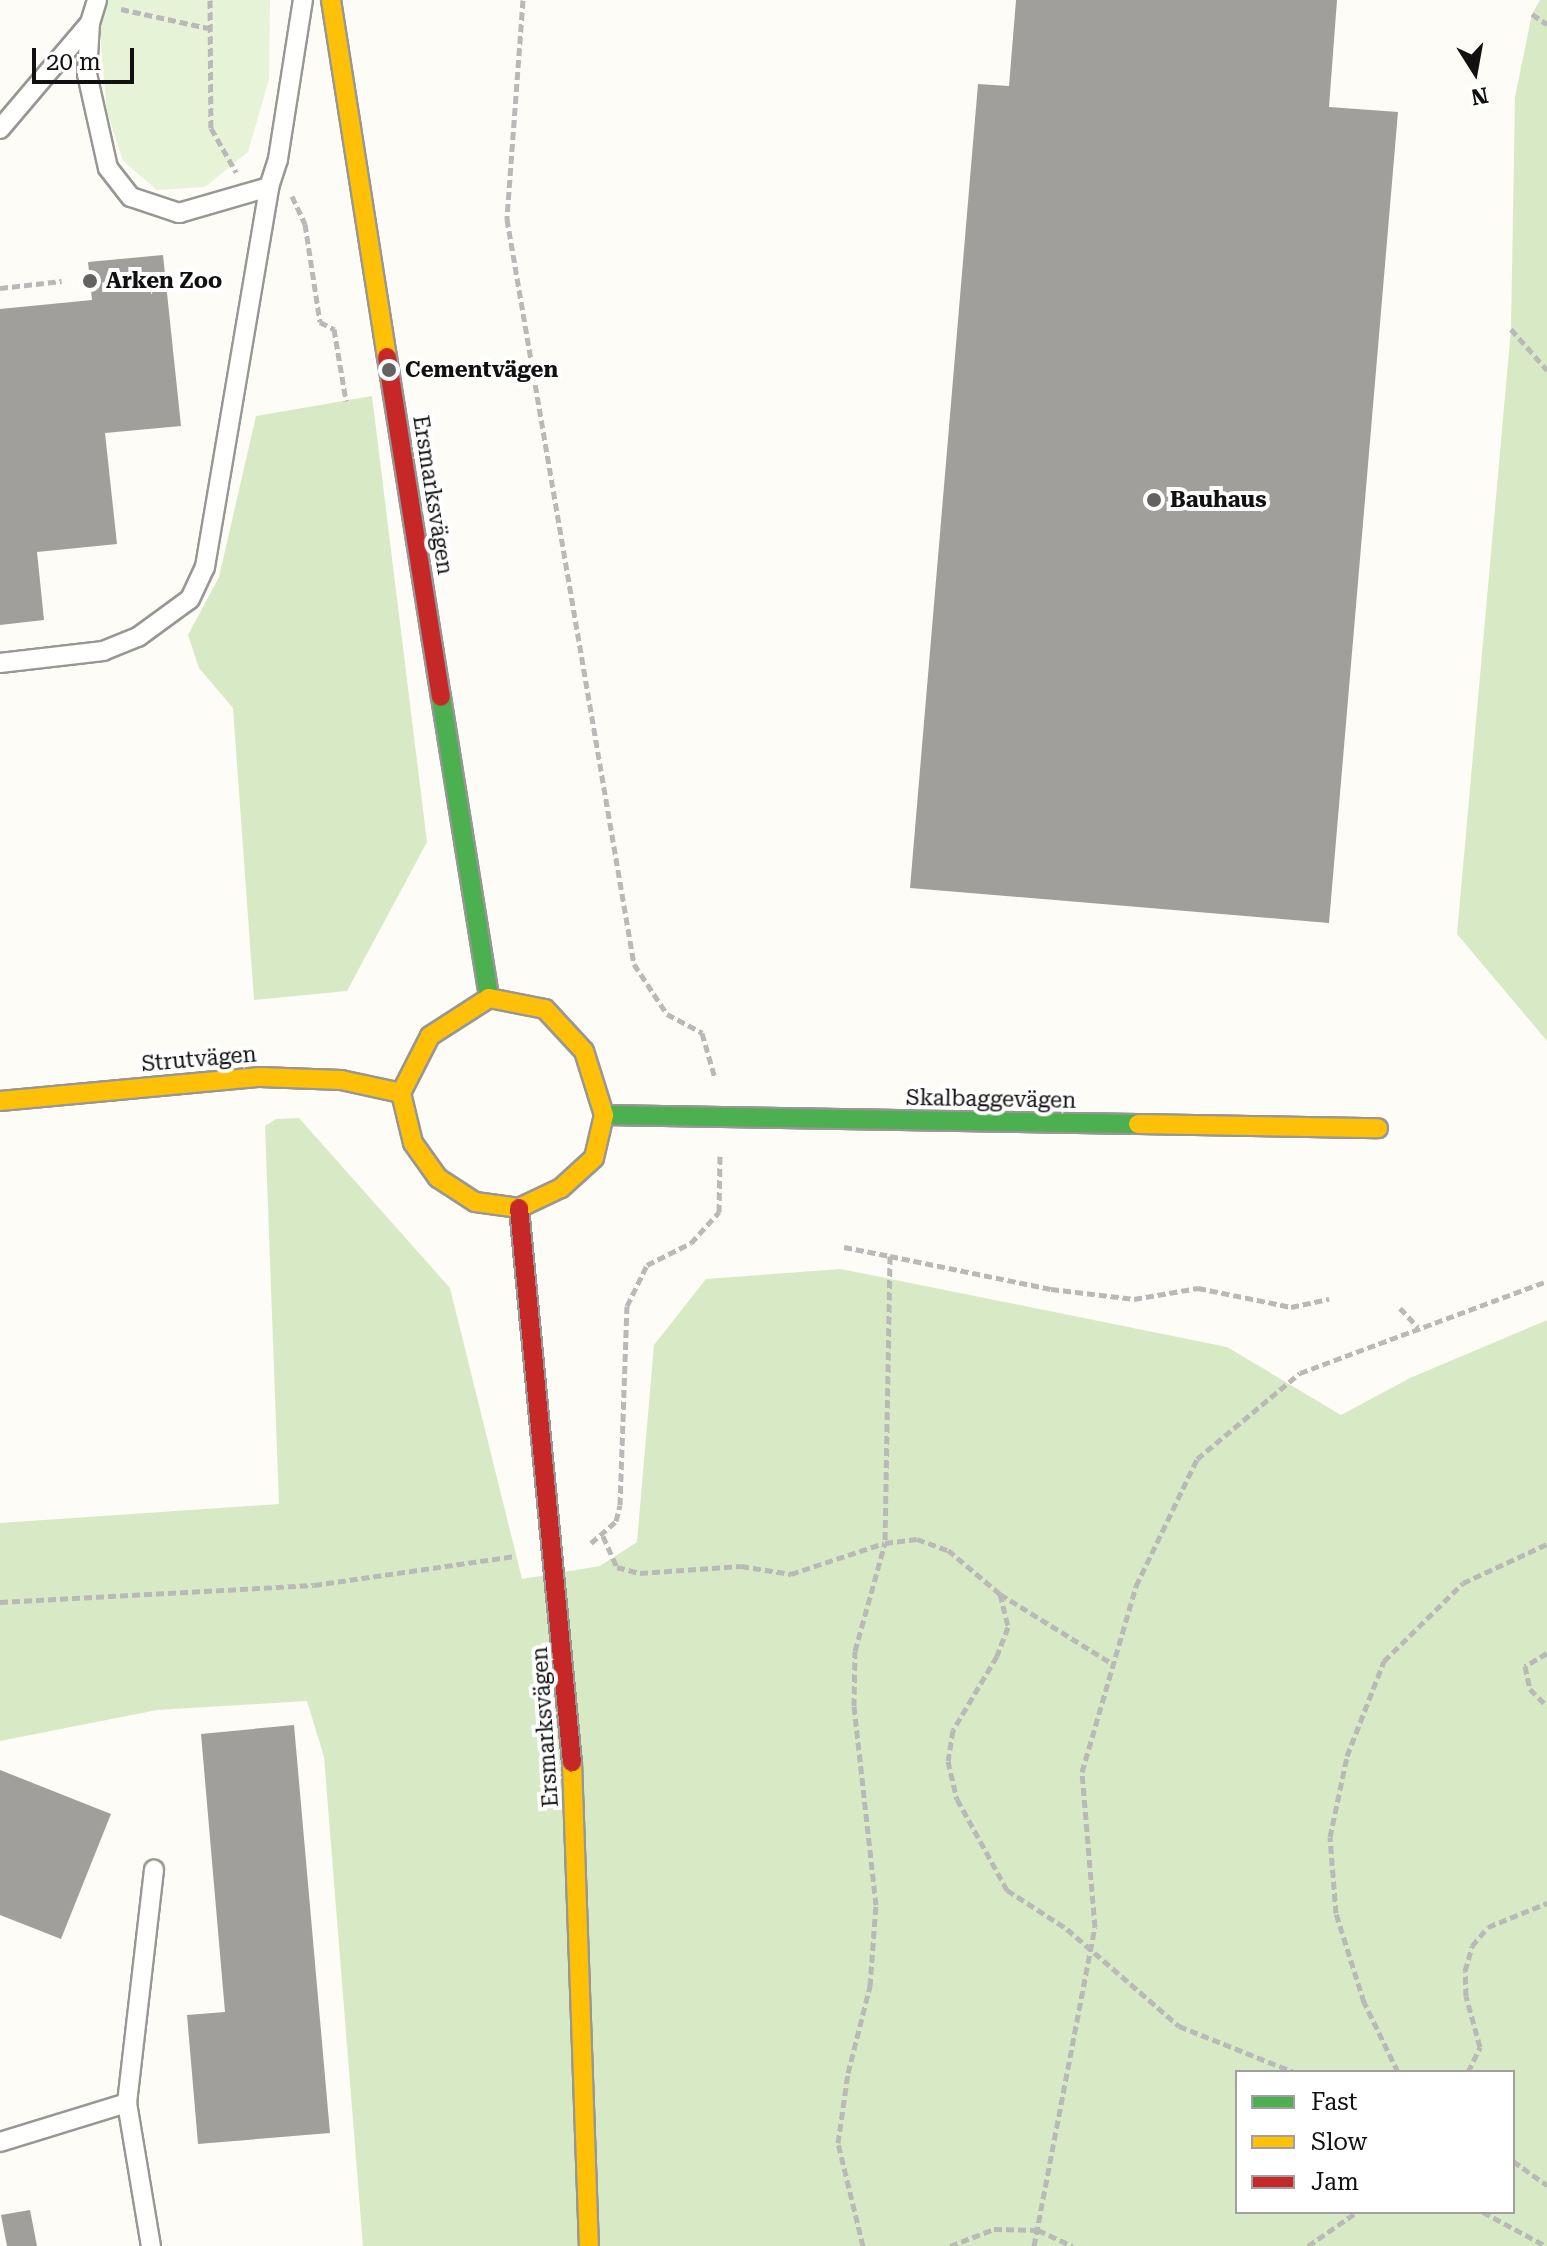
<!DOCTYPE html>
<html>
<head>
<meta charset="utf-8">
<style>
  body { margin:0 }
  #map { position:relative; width:1547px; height:2246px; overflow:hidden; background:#fdfcf7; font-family:"Roboto Serif",serif }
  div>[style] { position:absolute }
  .green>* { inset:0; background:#e7f3d7 }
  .forest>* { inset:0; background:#d8eac5 }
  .building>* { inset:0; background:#a19f9c }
  .path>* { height:5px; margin-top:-2.5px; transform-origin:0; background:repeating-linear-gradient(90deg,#b9b9b8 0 8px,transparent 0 12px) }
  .roads { filter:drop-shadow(2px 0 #979795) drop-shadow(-2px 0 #979795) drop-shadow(0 2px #979795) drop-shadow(0 -2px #979795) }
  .lane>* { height:18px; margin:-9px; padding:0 9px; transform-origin:9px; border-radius:9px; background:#fffffe }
  .fast>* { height:18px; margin:-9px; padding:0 9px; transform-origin:9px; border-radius:9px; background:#4caf50 }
  .slow>* { height:18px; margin:-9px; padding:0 9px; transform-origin:9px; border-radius:9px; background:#ffc107 }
  .jam>* { height:18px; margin:-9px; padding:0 9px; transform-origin:9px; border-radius:9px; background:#c62828 }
  .dots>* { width:22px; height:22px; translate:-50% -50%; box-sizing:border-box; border:4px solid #fff; border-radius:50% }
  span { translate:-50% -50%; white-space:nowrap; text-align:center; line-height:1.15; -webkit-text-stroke:8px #fff; paint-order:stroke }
  .poi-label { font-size:22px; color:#111; font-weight:700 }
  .left { translate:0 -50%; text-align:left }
  .street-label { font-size:22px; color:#111 }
  .legend { position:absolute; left:1235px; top:2070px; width:280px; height:144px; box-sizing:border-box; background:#fff; border:2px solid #a0a0a0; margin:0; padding:10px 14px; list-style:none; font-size:24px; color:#111 }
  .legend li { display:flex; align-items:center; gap:16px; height:40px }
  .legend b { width:40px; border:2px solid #a0a0a0 }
  .north { position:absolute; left:1435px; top:32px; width:80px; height:80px; -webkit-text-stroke:6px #fff; paint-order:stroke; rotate:169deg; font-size:22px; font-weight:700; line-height:32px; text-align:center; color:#111 }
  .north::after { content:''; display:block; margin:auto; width:28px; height:36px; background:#111; clip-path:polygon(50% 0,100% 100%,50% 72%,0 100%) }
  .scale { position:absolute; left:32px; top:48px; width:102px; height:36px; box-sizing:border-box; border:4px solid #111; border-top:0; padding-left:10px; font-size:24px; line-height:28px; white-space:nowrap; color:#111; -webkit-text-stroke:6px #fff; paint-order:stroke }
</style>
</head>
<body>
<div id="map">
  <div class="green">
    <div style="clip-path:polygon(97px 0,270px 0,269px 79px,248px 152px,205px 187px,157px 190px,123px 161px,107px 112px)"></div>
  </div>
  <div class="forest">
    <div style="clip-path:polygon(1540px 0,1547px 0,1547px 1041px,1457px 934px,1511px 329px,1515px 97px,1532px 14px)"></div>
    <div style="clip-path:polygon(372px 396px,427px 842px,347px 991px,254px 1000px,233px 708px,199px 668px,188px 635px,219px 577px,256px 416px)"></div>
    <div style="clip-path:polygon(evenodd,299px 1118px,450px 1288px,522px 1579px,600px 1566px,637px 1542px,654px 1345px,706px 1279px,841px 1269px,1227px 1347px,1341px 1415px,1410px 1378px,1547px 1320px,1547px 2246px,363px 2246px,324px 1757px,307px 1701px,157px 1710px,0 1741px,0 1523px,279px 1504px,265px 1126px,276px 1119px,299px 1118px,1237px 2072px,1513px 2072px,1513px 2212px,1237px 2212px,1237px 2072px)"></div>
  </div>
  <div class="building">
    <div style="clip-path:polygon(1016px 0,1337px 0,1329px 107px,1398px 112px,1329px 923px,910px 888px,978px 84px,1009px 86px)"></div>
    <div style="clip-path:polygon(163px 255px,181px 426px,105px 433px,117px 544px,37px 552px,44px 620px,0 625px,0 309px,92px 300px,88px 262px)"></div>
    <div style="clip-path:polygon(294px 1725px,330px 2133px,198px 2144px,187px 2015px,225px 2012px,201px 1734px)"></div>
    <div style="clip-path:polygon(0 1770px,111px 1814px,61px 1939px,0 1915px)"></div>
    <div style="clip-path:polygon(30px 2210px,37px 2246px,7px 2246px,1px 2215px)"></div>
  </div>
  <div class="path">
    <div style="left:210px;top:0;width:128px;rotate:89.6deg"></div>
    <div style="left:211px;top:128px;width:51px;rotate:60.4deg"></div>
    <div style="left:523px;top:0;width:220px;rotate:94.2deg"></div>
    <div style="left:507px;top:219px;width:756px;rotate:80.33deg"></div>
    <div style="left:634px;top:964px;width:60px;rotate:56.6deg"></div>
    <div style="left:667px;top:1014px;width:40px;rotate:28deg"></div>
    <div style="left:702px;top:1033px;width:47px;rotate:73.9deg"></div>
    <div style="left:121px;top:9px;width:89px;rotate:12.3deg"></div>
    <div style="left:1532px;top:14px;width:18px;rotate:34deg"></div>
    <div style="left:292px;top:196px;width:31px;rotate:65deg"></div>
    <div style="left:305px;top:224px;width:99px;rotate:81.3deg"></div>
    <div style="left:320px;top:322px;width:16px;rotate:27deg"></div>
    <div style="left:334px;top:329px;width:73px;rotate:80.5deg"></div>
    <div style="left:0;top:288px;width:62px;rotate:-6.4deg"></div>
    <div style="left:1511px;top:329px;width:55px;rotate:48.7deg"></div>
    <div style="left:844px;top:1247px;width:47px;rotate:11.1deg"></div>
    <div style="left:890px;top:1256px;width:287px;rotate:91deg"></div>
    <div style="left:885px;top:1543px;width:32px;rotate:-7deg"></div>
    <div style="left:917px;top:1539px;width:33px;rotate:20deg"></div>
    <div style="left:948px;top:1550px;width:68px;rotate:40.2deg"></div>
    <div style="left:1000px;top:1594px;width:133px;rotate:31.8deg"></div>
    <div style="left:890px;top:1256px;width:164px;rotate:11.6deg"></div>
    <div style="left:1051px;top:1289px;width:84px;rotate:6.9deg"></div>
    <div style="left:1134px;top:1299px;width:65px;rotate:-9.8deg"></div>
    <div style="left:1198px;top:1288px;width:95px;rotate:11.5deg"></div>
    <div style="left:1291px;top:1307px;width:39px;rotate:-12deg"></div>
    <div style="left:1400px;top:1308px;width:26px;rotate:47deg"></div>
    <div style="left:603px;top:1536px;width:34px;rotate:66deg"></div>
    <div style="left:617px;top:1567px;width:24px;rotate:15deg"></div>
    <div style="left:640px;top:1573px;width:101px;rotate:-4deg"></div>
    <div style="left:741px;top:1566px;width:51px;rotate:9.1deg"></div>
    <div style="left:791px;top:1574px;width:98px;rotate:-18.4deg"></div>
    <div style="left:591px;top:1543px;width:33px;rotate:-41deg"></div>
    <div style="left:616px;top:1521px;width:16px;rotate:-76deg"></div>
    <div style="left:620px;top:1505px;width:199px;rotate:-88deg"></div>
    <div style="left:627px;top:1306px;width:46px;rotate:-64deg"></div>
    <div style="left:647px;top:1265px;width:49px;rotate:-26.6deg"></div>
    <div style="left:691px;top:1243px;width:42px;rotate:-47.9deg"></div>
    <div style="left:719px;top:1212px;width:56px;rotate:-89deg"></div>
    <div style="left:1000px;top:1594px;width:34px;rotate:76deg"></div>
    <div style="left:1008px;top:1627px;width:31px;rotate:111deg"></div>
    <div style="left:997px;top:1656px;width:86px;rotate:120.7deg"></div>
    <div style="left:953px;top:1730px;width:31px;rotate:99deg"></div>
    <div style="left:948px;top:1761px;width:39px;rotate:77deg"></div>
    <div style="left:957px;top:1799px;width:104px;rotate:61.2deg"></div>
    <div style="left:1007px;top:1890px;width:72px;rotate:33deg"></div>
    <div style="left:1067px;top:1929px;width:148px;rotate:40.9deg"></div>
    <div style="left:1179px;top:2026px;width:124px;rotate:21.8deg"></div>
    <div style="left:0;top:1602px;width:314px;rotate:-3.1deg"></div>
    <div style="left:314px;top:1585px;width:204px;rotate:-8.2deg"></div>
    <div style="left:1547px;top:1653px;width:26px;rotate:149deg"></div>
    <div style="left:1525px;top:1666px;width:24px;rotate:78deg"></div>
    <div style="left:1530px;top:1689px;width:24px;rotate:45deg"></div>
    <div style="left:1398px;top:2072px;width:78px;rotate:-115.9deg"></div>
    <div style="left:1364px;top:2002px;width:93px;rotate:-107.5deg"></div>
    <div style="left:1336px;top:1913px;width:76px;rotate:-94.5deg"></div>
    <div style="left:1330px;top:1837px;width:83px;rotate:-78.1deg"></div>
    <div style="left:1347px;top:1756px;width:102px;rotate:-68.7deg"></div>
    <div style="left:1384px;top:1661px;width:111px;rotate:-44.6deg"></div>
    <div style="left:1463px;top:1583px;width:93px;rotate:-24.9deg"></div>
    <div style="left:1468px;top:2072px;width:28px;rotate:-64deg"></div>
    <div style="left:1480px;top:2047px;width:53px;rotate:-105.4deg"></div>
    <div style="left:1466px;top:1996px;width:25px;rotate:-92deg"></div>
    <div style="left:1465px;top:1971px;width:26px;rotate:-74deg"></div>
    <div style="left:1472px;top:1946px;width:25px;rotate:-50deg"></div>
    <div style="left:1488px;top:1927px;width:64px;rotate:-22.1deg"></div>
    <div style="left:1513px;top:2161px;width:42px;rotate:35.2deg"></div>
    <div style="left:1483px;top:2212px;width:72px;rotate:28.4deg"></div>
    <div style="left:863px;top:2246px;width:106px;rotate:-103.6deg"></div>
    <div style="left:838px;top:2143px;width:71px;rotate:-81.9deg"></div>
    <div style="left:848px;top:2073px;width:90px;rotate:-75.8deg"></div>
    <div style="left:870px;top:1986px;width:81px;rotate:-85.8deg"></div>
    <div style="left:876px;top:1905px;width:200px;rotate:-96.3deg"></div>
    <div style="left:854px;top:1706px;width:55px;rotate:-89deg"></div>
    <div style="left:855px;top:1651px;width:112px;rotate:-74.5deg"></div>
    <div style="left:950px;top:2246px;width:47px;rotate:-21.1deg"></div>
    <div style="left:994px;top:2229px;width:44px;rotate:1.3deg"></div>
    <div style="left:1038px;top:2230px;width:38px;rotate:25deg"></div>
    <div style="left:1034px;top:2246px;width:325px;rotate:-79.2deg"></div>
    <div style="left:1095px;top:1927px;width:156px;rotate:-94.8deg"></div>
    <div style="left:1082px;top:1772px;width:194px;rotate:-73.8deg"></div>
    <div style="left:1136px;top:1586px;width:141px;rotate:-64.3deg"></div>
    <div style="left:1197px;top:1459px;width:134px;rotate:-39.9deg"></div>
    <div style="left:1300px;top:1373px;width:264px;rotate:-20.4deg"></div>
    <div style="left:1308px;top:2246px;width:60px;rotate:-34.8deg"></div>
  </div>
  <div class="roads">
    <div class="lane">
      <div style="left:90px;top:23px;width:51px;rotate:93.4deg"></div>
      <div style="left:87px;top:74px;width:96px;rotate:77.4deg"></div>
      <div style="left:108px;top:168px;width:37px;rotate:52deg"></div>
      <div style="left:131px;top:197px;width:51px;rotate:18.4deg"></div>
      <div style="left:179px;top:213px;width:94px;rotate:-16.1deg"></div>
      <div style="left:269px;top:187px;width:29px;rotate:-72deg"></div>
      <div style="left:278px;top:159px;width:161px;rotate:-81.1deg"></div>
      <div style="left:0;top:129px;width:139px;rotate:-49.7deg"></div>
      <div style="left:90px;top:23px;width:24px;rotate:-73deg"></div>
      <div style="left:0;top:663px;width:104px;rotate:-6.6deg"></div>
      <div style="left:103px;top:651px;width:38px;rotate:-22deg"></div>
      <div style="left:138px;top:637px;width:64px;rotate:-36.2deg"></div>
      <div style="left:190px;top:599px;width:35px;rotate:-65deg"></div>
      <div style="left:205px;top:567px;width:385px;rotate:-80.4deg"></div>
      <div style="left:127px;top:2103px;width:235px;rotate:-83.4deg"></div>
      <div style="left:0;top:2142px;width:133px;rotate:-17.1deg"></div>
      <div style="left:127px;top:2103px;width:145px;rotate:80.5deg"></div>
    </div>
    <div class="fast">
      <div style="left:441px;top:697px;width:305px;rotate:80.9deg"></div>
      <div style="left:604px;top:1115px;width:534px;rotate:0.97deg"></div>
    </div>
    <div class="slow">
      <div style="left:331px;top:0;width:361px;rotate:81.1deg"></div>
      <div style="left:489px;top:998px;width:57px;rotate:11.1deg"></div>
      <div style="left:545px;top:1009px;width:57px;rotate:47.1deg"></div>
      <div style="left:584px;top:1051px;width:67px;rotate:72.6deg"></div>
      <div style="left:604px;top:1115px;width:44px;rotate:103.1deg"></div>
      <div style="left:594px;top:1158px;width:45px;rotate:137.7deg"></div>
      <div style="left:561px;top:1188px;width:47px;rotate:154.5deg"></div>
      <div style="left:519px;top:1208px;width:44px;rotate:-172.2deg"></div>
      <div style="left:475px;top:1202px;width:44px;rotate:-147deg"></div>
      <div style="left:438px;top:1178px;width:43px;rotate:-125.5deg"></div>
      <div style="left:413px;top:1143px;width:51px;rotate:-103.5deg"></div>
      <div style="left:401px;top:1093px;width:64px;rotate:-63deg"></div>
      <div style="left:430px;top:1036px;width:70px;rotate:-32.8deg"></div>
      <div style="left:0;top:1101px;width:261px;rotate:-5.3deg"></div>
      <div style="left:260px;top:1077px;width:81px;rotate:2.1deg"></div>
      <div style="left:341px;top:1080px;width:61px;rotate:12.2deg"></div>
      <div style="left:1138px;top:1124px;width:240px;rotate:1deg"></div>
      <div style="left:572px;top:1762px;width:484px;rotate:88deg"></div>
    </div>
    <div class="jam">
      <div style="left:387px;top:357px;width:344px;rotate:81deg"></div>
      <div style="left:519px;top:1208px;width:557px;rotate:84.54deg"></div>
    </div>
  </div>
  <div class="dots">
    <div style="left:90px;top:281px;background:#646362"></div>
    <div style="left:389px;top:370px;background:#646362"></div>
    <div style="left:1154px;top:500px;background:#646362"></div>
  </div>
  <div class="poi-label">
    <span class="left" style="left:106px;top:281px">Arken Zoo</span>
    <span class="left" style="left:405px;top:370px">Cementvägen</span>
    <span class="left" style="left:1170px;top:500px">Bauhaus</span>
  </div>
  <div class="street-label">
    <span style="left:433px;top:495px;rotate:81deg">Ersmarksvägen</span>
    <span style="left:199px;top:1059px;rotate:-5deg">Strutvägen</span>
    <span style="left:991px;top:1099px;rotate:1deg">Skalbaggevägen</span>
    <span style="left:545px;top:1727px;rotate:-94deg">Ersmarksvägen</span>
  </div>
  <ul class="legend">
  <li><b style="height:10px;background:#4caf50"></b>Fast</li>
  <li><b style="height:10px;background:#ffc107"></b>Slow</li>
  <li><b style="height:10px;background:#c62828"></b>Jam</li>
  </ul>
  <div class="north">N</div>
  <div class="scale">20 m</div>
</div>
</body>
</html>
